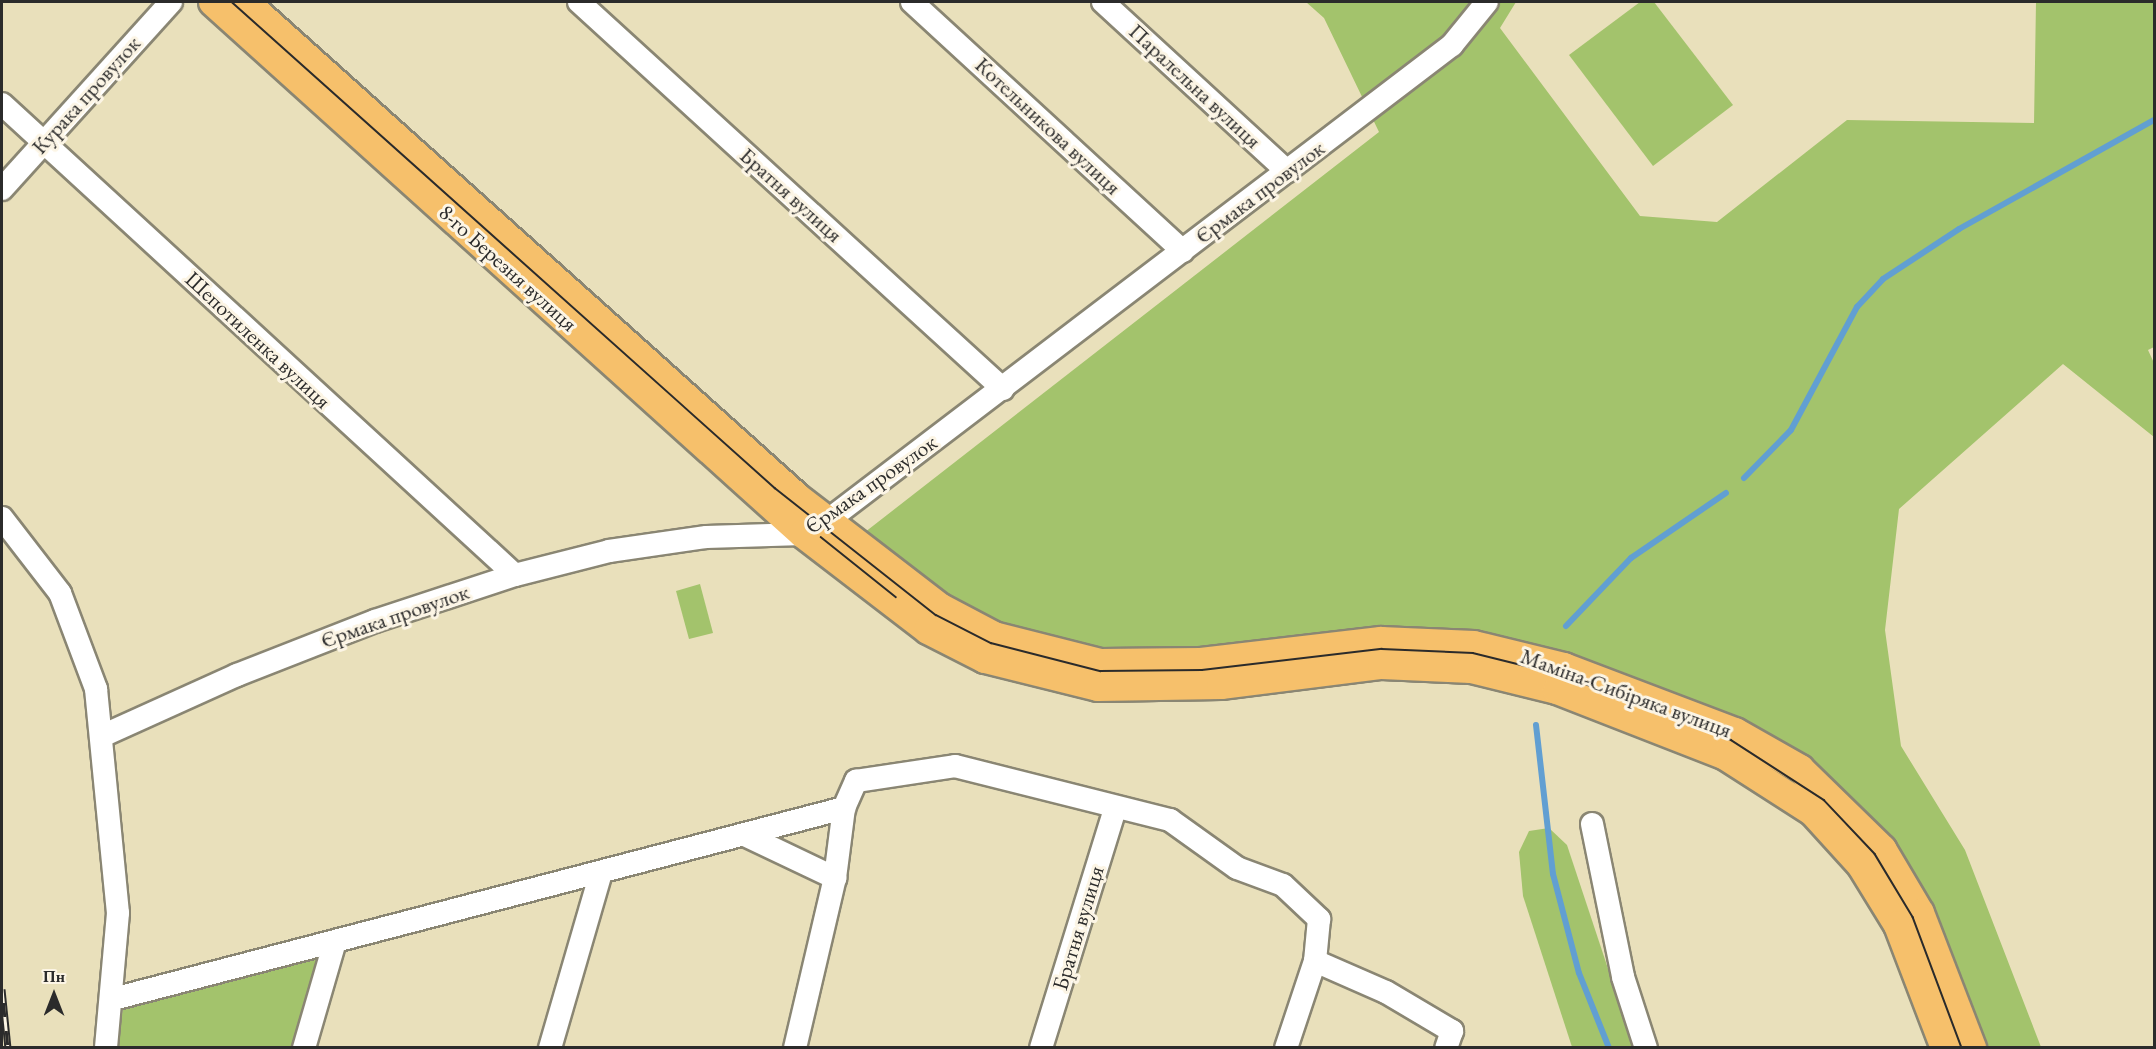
<!DOCTYPE html>
<html>
<head>
<meta charset="utf-8">
<style>
  body { margin:0 }
  #map { position:relative; width:2156px; height:1049px; overflow:hidden; background:#e9e0bb; font-family:"EB Garamond",serif }
  div>[style] { position:absolute }
  .green>* { inset:0; background:#a3c36c }
  .stream>* { height:6px; margin:-3px; padding:0 3px; transform-origin:3px; border-radius:3px; background:#619fd2 }
  .roads { filter:drop-shadow(2px 0 #8a8673) drop-shadow(-2px 0 #8a8673) drop-shadow(0 2px #8a8673) drop-shadow(0 -2px #8a8673) }
  .minor>* { height:22px; margin:-11px; padding:0 11px; transform-origin:11px; border-radius:11px; background:#fff }
  .major>* { height:28px; margin:-14px; padding:0 14px; transform-origin:14px; border-radius:14px; background:#f6c06b }
  .tram>* { height:1.5px; margin:-0.75px; padding:0 0.75px; transform-origin:0.75px; border-radius:0.75px; background:#2b2b2b }
  .rail>* { height:7px; margin-top:-3.5px; transform-origin:0; background:repeating-linear-gradient(90deg,#fcf5e5 0 14px,#2b2b2b 0 28px); box-sizing:border-box; border-block:2px solid #2b2b2b }
  span { translate:-50% -50%; white-space:nowrap; text-align:center; line-height:1.15; -webkit-text-stroke:6px #fcf5e5; paint-order:stroke }
  .street-label { font-size:22px; color:#2b2b2b }
  .frame { position:absolute; inset:0; border:3px solid #2b2b2b; pointer-events:none }
  .north { position:absolute; left:24px; top:965px; width:60px; height:60px; -webkit-text-stroke:4px #fcf5e5; paint-order:stroke; rotate:0deg; font-size:16px; font-weight:700; line-height:24px; text-align:center; color:#2b2b2b }
  .north::after { content:''; display:block; margin:auto; width:21px; height:27px; background:#2b2b2b; clip-path:polygon(50% 0,100% 100%,50% 72%,0 100%) }
</style>
</head>
<body>
<div id="map">
  <div class="green">
    <div style="clip-path:polygon(1306px 2px,1516px 2px,1500px 28px,1640px 216px,1717px 222px,1847px 120px,2034px 123px,2036px 2px,2154px 2px,2154px 347px,2148px 350px,2154px 363px,2154px 437px,2063px 364px,1899px 509px,1885px 630px,1901px 746px,1965px 850px,2041px 1047px,1979px 1047px,1862px 815px,1567px 661px,1150px 659px,997px 630px,860px 536px,1379px 132px,1324px 18px)"></div>
    <div style="clip-path:polygon(1640px 2px,1654px 2px,1733px 105px,1653px 166px,1569px 55px)"></div>
    <div style="clip-path:polygon(700px 584px,713px 633px,689px 639px,676px 591px)"></div>
    <div style="clip-path:polygon(1549px 828px,1567px 845px,1634px 1047px,1572px 1047px,1523px 896px,1519px 852px,1529px 831px)"></div>
    <div style="clip-path:polygon(319px 957px,292px 1047px,117px 1048px,123px 1008px)"></div>
  </div>
  <div class="stream">
    <div style="left:1744px;top:478px;width:67px;rotate:-45.6deg"></div>
    <div style="left:1791px;top:430px;width:140px;rotate:-61.8deg"></div>
    <div style="left:1857px;top:307px;width:38px;rotate:-47deg"></div>
    <div style="left:1883px;top:279px;width:91px;rotate:-33.3deg"></div>
    <div style="left:1959px;top:229px;width:223px;rotate:-29.2deg"></div>
    <div style="left:1566px;top:626px;width:94px;rotate:-46.3deg"></div>
    <div style="left:1631px;top:558px;width:115px;rotate:-34.4deg"></div>
    <div style="left:1536px;top:725px;width:150px;rotate:83.5deg"></div>
    <div style="left:1553px;top:874px;width:102px;rotate:75.3deg"></div>
    <div style="left:1579px;top:973px;width:81px;rotate:68.2deg"></div>
  </div>
  <div class="roads">
    <div class="minor">
      <div style="left:579px;top:2px;width:574px;rotate:42.39deg"></div>
      <div style="left:912px;top:2px;width:368px;rotate:42.6deg"></div>
      <div style="left:1103px;top:2px;width:250px;rotate:42.6deg"></div>
      <div style="left:2px;top:104px;width:696px;rotate:42.56deg"></div>
      <div style="left:2px;top:189px;width:252px;rotate:-47.9deg"></div>
      <div style="left:2px;top:518px;width:95px;rotate:52.3deg"></div>
      <div style="left:60px;top:593px;width:103px;rotate:69.4deg"></div>
      <div style="left:96px;top:689px;width:225px;rotate:84.4deg"></div>
      <div style="left:118px;top:913px;width:136px;rotate:95.1deg"></div>
      <div style="left:827px;top:521px;width:786px;rotate:-37.29deg"></div>
      <div style="left:1452px;top:45px;width:55px;rotate:-50.9deg"></div>
      <div style="left:102px;top:736px;width:148px;rotate:-24.3deg"></div>
      <div style="left:237px;top:675px;width:148px;rotate:-21.4deg"></div>
      <div style="left:375px;top:621px;width:147px;rotate:-18.2deg"></div>
      <div style="left:515px;top:575px;width:97px;rotate:-14.3deg"></div>
      <div style="left:609px;top:551px;width:98px;rotate:-8.2deg"></div>
      <div style="left:706px;top:537px;width:97px;rotate:-1.8deg"></div>
      <div style="left:1592px;top:824px;width:156px;rotate:78.5deg"></div>
      <div style="left:1623px;top:977px;width:75px;rotate:72.1deg"></div>
      <div style="left:747px;top:836px;width:98px;rotate:25.5deg"></div>
      <div style="left:835px;top:878px;width:71px;rotate:-82.7deg"></div>
      <div style="left:844px;top:808px;width:30px;rotate:-66deg"></div>
      <div style="left:856px;top:781px;width:100px;rotate:-8.6deg"></div>
      <div style="left:955px;top:766px;width:222px;rotate:14.1deg"></div>
      <div style="left:1170px;top:820px;width:82px;rotate:35.6deg"></div>
      <div style="left:1237px;top:868px;width:49px;rotate:20.3deg"></div>
      <div style="left:1283px;top:885px;width:50px;rotate:43.4deg"></div>
      <div style="left:1319px;top:919px;width:42px;rotate:95.4deg"></div>
      <div style="left:1315px;top:961px;width:92px;rotate:108.4deg"></div>
      <div style="left:1315px;top:961px;width:77px;rotate:23.6deg"></div>
      <div style="left:1386px;top:992px;width:77px;rotate:30.6deg"></div>
      <div style="left:1452px;top:1031px;width:18px;rotate:109deg"></div>
      <div style="left:113px;top:999px;width:756px;rotate:-14.64deg"></div>
      <div style="left:304px;top:1048px;width:111px;rotate:-73.8deg"></div>
      <div style="left:550px;top:1048px;width:183px;rotate:-73.8deg"></div>
      <div style="left:795px;top:1048px;width:175px;rotate:-76.8deg"></div>
      <div style="left:1041px;top:1048px;width:250px;rotate:-72.8deg"></div>
    </div>
    <div class="major">
      <div style="left:213px;top:2px;width:794px;rotate:42.04deg"></div>
      <div style="left:803px;top:534px;width:158px;rotate:37.5deg"></div>
      <div style="left:928px;top:630px;width:64px;rotate:27deg"></div>
      <div style="left:985px;top:659px;width:116px;rotate:13.9deg"></div>
      <div style="left:1098px;top:687px;width:123px;rotate:-0.9deg"></div>
      <div style="left:1221px;top:685px;width:162px;rotate:-7.1deg"></div>
      <div style="left:1382px;top:665px;width:89px;rotate:2.6deg"></div>
      <div style="left:1471px;top:669px;width:89px;rotate:13.7deg"></div>
      <div style="left:1557px;top:690px;width:179px;rotate:21.3deg"></div>
      <div style="left:1724px;top:755px;width:106px;rotate:32.6deg"></div>
      <div style="left:1813px;top:812px;width:72px;rotate:47.8deg"></div>
      <div style="left:1861px;top:865px;width:70px;rotate:58.3deg"></div>
      <div style="left:1898px;top:925px;width:132px;rotate:69.1deg"></div>
      <div style="left:245px;top:2px;width:743px;rotate:41.89deg"></div>
      <div style="left:798px;top:498px;width:180px;rotate:37.6deg"></div>
      <div style="left:941px;top:608px;width:60px;rotate:27.8deg"></div>
      <div style="left:994px;top:636px;width:110px;rotate:14.2deg"></div>
      <div style="left:1101px;top:663px;width:100px;rotate:-0.6deg"></div>
      <div style="left:1201px;top:662px;width:181px;rotate:-6.7deg"></div>
      <div style="left:1381px;top:641px;width:93px;rotate:2.5deg"></div>
      <div style="left:1474px;top:645px;width:93px;rotate:13.7deg"></div>
      <div style="left:1564px;top:667px;width:183px;rotate:20.8deg"></div>
      <div style="left:1735px;top:732px;width:75px;rotate:29.6deg"></div>
      <div style="left:1800px;top:769px;width:115px;rotate:44.3deg"></div>
      <div style="left:1882px;top:849px;width:74px;rotate:59.3deg"></div>
      <div style="left:1920px;top:913px;width:145px;rotate:68.9deg"></div>
    </div>
  </div>
  <div class="tram">
    <div style="left:232px;top:2px;width:729px;rotate:41.83deg"></div>
    <div style="left:775px;top:488px;width:205px;rotate:38.3deg"></div>
    <div style="left:936px;top:615px;width:62px;rotate:27deg"></div>
    <div style="left:991px;top:643px;width:113px;rotate:14.4deg"></div>
    <div style="left:1100px;top:671px;width:102px;rotate:-0.6deg"></div>
    <div style="left:1202px;top:670px;width:181px;rotate:-6.7deg"></div>
    <div style="left:1382px;top:649px;width:91px;rotate:2.5deg"></div>
    <div style="left:1473px;top:653px;width:92px;rotate:13.9deg"></div>
    <div style="left:1562px;top:675px;width:181px;rotate:21deg"></div>
    <div style="left:1731px;top:740px;width:111px;rotate:32.8deg"></div>
    <div style="left:1824px;top:800px;width:74px;rotate:46.6deg"></div>
    <div style="left:1875px;top:854px;width:74px;rotate:58.9deg"></div>
    <div style="left:1913px;top:917px;width:140px;rotate:69.5deg"></div>
    <div style="left:821px;top:537px;width:96px;rotate:38.7deg"></div>
  </div>
  <div class="rail">
    <div style="left:2px;top:989px;width:59px;rotate:84.2deg"></div>
  </div>
  <div class="street-label">
    <span style="left:1195px;top:86px;rotate:43deg">Паралельна вулиця</span>
    <span style="left:86px;top:95px;rotate:-48deg">Курака провулок</span>
    <span style="left:1048px;top:126px;rotate:43deg">Котельникова вулиця</span>
    <span style="left:1260px;top:192px;rotate:-37deg">Єрмака провулок</span>
    <span style="left:791px;top:195px;rotate:42deg">Братня вулиця</span>
    <span style="left:508px;top:268px;rotate:42deg">8-го Березня вулиця</span>
    <span style="left:258px;top:340px;rotate:43deg">Шепотиленка вулиця</span>
    <span style="left:871px;top:484px;rotate:-35deg">Єрмака провулок</span>
    <span style="left:395px;top:616px;rotate:-19deg">Єрмака провулок</span>
    <span style="left:1626px;top:693px;rotate:20deg">Маміна-Сибіряка вулиця</span>
    <span style="left:1078px;top:928px;rotate:-73deg">Братня вулиця</span>
  </div>
  <div class="frame"></div>
  <div class="north">Пн</div>
</div>
</body>
</html>
